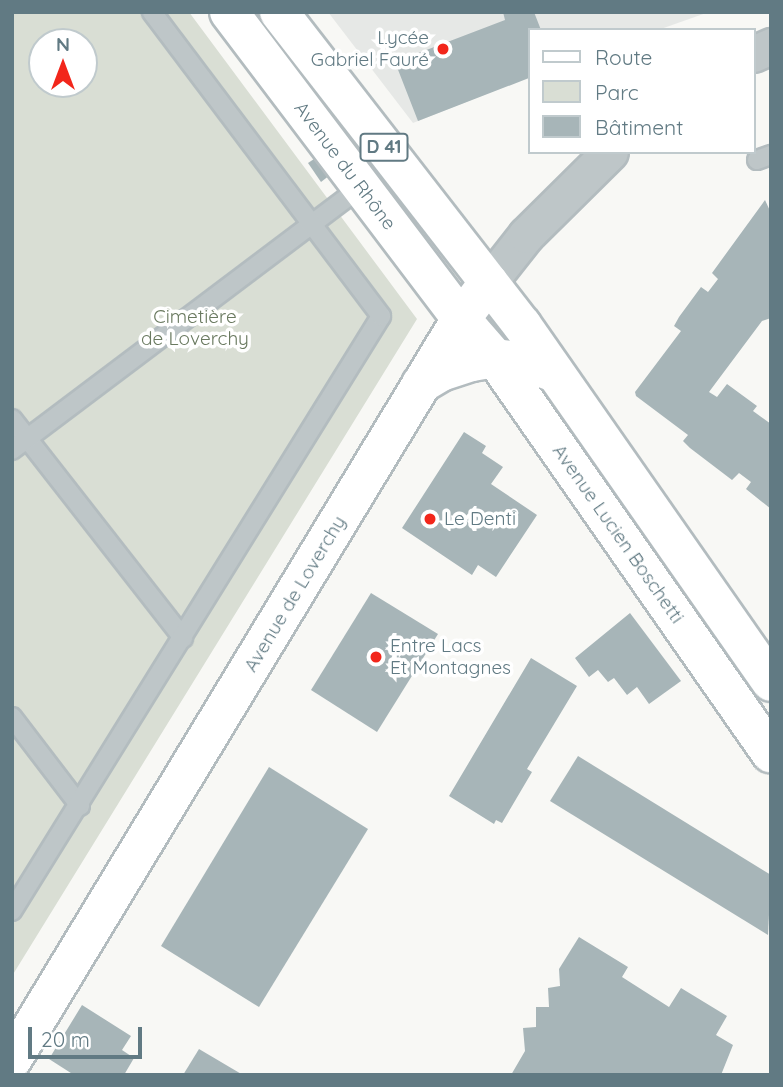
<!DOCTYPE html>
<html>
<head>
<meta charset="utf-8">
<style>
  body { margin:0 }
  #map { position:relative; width:783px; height:1087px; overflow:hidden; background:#f8f8f5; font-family:Quicksand,sans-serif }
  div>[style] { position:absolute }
  .built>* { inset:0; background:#e6e8e6 }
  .green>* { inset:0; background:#d9ded4 }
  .building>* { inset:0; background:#a7b5b8 }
  .roads { filter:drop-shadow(2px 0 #b3bcbf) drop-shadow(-2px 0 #b3bcbf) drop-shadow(0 2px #b3bcbf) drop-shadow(0 -2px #b3bcbf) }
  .lane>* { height:18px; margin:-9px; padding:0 9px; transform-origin:9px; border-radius:9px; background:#bec6c8 }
  .street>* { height:35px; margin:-17.5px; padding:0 17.5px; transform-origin:17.5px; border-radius:17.5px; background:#bec6c8 }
  .secondary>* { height:38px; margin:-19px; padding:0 19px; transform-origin:19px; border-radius:19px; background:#fff }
  .primary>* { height:38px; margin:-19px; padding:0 19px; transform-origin:19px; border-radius:19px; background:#fff }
  .dots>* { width:19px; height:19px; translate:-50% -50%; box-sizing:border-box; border:4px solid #fff; border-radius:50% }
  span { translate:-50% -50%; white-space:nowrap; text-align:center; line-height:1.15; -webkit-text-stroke:7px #fff; paint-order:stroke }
  .shield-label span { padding:2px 5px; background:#fff; border:2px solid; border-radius:5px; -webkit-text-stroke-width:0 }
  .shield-label { font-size:18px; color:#617a83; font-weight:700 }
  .poi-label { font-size:19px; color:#617a83 }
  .right { translate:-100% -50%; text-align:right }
  .left { translate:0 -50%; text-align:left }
  .street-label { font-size:19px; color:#617a83 }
  .park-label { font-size:19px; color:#6a7a60 }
  .frame { position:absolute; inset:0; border:14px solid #617a83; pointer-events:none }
  .legend { position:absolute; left:528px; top:28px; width:228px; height:126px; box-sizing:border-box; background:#fff; border:2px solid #c0cacd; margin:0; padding:9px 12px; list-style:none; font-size:21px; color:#617a83 }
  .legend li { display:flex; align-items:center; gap:14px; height:35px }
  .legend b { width:35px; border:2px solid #c0cacd }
  .north { position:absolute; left:28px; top:28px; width:70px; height:70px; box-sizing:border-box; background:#fff; border:2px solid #c0cacd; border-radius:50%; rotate:0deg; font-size:19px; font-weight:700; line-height:28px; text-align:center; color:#617a83 }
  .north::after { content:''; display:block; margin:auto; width:24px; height:32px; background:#f2261b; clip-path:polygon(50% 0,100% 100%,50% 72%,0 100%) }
  .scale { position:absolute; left:28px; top:1027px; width:114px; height:32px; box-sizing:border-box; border:4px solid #617a83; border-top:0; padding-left:9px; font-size:21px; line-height:24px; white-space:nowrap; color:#617a83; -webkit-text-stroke:5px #fff; paint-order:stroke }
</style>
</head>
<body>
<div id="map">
  <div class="built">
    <div style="clip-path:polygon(328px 12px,709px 12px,658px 30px,529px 30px,529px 77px,413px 123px)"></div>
  </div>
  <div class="green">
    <div style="clip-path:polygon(evenodd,12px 12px,189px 12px,417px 319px,12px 976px,12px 12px,42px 42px,84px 42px,84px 84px,42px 84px,42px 42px)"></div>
  </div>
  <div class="building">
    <div style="clip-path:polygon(503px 12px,534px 12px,541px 30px,529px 30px,529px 78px,418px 121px,395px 62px,505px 20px)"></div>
    <div style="clip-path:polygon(317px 157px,330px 175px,321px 182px,308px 163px)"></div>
    <div style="clip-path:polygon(765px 200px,771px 213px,771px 318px,762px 321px,709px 392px,717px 397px,727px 384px,757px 406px,753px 411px,771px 424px,771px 509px,746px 489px,751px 482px,739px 473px,732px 480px,690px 448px,683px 441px,688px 435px,636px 396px,635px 392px,681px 331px,674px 326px,679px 317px,701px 287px,708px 292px,718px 279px,712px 273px)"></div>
    <div style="clip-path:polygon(464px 432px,486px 446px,482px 453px,503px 467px,491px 484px,537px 515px,496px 577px,478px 565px,472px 575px,402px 528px)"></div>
    <div style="clip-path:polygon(371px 593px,438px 634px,377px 732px,311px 690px)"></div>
    <div style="clip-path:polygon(630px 613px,681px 681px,649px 704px,637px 687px,627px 695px,614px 678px,608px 682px,598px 670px,589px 677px,575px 658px)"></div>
    <div style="clip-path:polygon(531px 658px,577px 686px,527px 769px,532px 772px,502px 823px,496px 820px,494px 824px,449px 796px)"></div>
    <div style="clip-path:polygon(578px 756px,771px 875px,768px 935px,550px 801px)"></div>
    <div style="clip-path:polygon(269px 767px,368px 829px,259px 1007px,161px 946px)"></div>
    <div style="clip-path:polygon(579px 937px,628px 967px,622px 977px,669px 1007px,681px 988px,727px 1016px,716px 1035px,733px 1045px,721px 1075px,511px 1075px,525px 1051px,523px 1028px,536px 1027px,536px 1007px,549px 1007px,548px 988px,560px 986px,559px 969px)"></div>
    <div style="clip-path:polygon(82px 1005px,131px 1036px,122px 1050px,134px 1058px,124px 1075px,74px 1075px,49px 1059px)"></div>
    <div style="clip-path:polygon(199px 1049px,243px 1075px,183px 1075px)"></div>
  </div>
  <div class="roads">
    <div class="lane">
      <div style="left:757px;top:160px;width:15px;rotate:-20deg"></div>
      <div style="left:12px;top:419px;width:278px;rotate:52deg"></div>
      <div style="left:12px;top:450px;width:437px;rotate:-37deg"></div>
      <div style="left:12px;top:717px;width:112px;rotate:52.6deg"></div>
      <div style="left:12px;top:911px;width:700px;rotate:-58.19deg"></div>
      <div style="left:381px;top:316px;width:381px;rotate:-127deg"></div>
    </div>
    <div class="street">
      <div style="left:753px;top:54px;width:20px;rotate:-24deg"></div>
      <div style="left:489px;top:282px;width:60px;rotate:-51.8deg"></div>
      <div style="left:526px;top:235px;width:118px;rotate:-44.7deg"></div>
    </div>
    <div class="secondary">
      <div style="left:421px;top:384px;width:23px;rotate:-31deg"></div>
      <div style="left:441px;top:372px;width:33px;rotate:-18deg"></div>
      <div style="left:472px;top:362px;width:23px;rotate:-10deg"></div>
      <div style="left:495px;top:358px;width:31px;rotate:7deg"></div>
      <div style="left:526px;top:362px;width:31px;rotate:21deg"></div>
      <div style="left:12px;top:1060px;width:866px;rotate:-58.79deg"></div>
      <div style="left:461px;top:319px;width:46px;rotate:-52.9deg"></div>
    </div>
    <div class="primary">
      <div style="left:229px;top:12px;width:385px;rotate:52.9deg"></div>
      <div style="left:461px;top:319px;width:52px;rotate:48.9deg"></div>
      <div style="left:495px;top:358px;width:482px;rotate:55.1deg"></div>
      <div style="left:279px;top:12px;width:396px;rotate:52.2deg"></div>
      <div style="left:522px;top:325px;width:435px;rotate:55.1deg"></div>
    </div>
  </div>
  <div class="dots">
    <div style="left:443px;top:49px;background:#f2261b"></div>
    <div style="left:430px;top:519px;background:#f2261b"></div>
    <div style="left:376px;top:657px;background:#f2261b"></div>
  </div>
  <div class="shield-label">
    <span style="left:384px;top:147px">D 41</span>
  </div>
  <div class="poi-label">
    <span class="right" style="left:429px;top:49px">Lycée<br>Gabriel Fauré</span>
    <span class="left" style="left:444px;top:519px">Le Denti</span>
    <span class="left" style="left:390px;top:657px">Entre Lacs<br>Et Montagnes</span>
  </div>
  <div class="street-label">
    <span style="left:345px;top:166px;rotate:53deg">Avenue du Rhône</span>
    <span style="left:618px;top:534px;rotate:55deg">Avenue Lucien Boschetti</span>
    <span style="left:295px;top:594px;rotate:-59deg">Avenue de Loverchy</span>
  </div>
  <div class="park-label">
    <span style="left:195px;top:328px">Cimetière<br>de Loverchy</span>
  </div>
  <div class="frame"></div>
  <ul class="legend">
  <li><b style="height:9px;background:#fff"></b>Route</li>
  <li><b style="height:19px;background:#d9ded4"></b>Parc</li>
  <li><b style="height:19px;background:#a7b5b8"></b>Bâtiment</li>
  </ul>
  <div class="north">N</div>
  <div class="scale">20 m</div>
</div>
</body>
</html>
